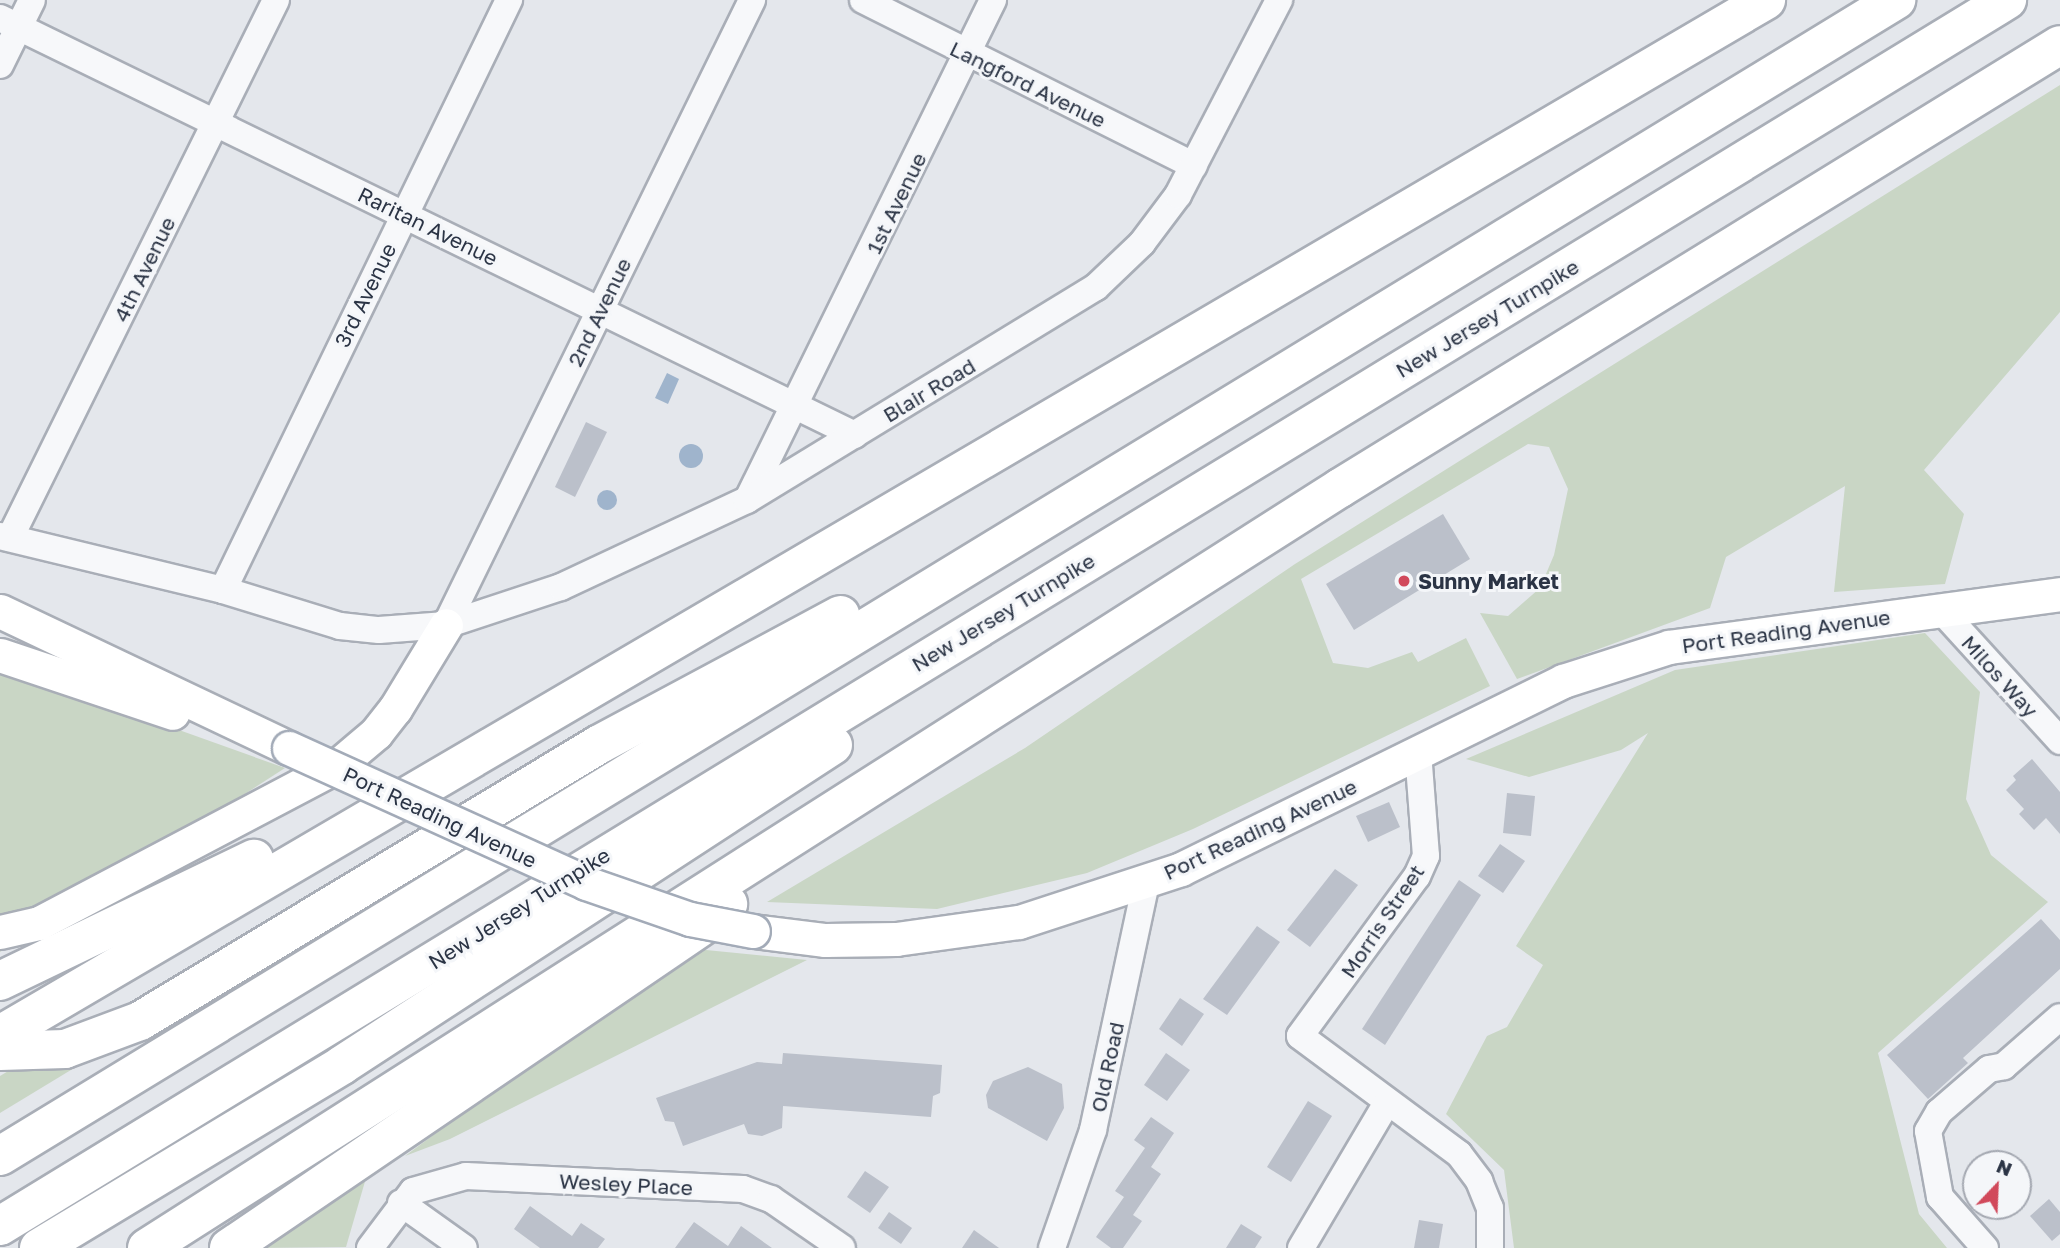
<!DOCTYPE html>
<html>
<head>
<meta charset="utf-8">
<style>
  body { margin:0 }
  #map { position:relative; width:2060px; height:1248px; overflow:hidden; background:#e4e7ec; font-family:"Golos Text",sans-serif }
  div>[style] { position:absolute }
  .green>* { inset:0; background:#c9d6c5 }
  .water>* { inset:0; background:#9fb4cc }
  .round { border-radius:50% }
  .building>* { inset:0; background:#bbc0ca }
  .roads { filter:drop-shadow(2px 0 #a9aeb7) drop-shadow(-2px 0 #a9aeb7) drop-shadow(0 2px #a9aeb7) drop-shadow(0 -2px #a9aeb7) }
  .minor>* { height:26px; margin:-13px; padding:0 13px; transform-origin:13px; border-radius:13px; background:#f7f8fa }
  .major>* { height:33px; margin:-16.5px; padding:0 16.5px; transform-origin:16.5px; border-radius:16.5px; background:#fff }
  .highway>* { height:38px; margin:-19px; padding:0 19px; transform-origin:19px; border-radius:19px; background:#fff }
  .bridges { filter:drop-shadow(2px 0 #a3abb8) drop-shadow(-2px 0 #a3abb8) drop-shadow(0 2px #a3abb8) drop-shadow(0 -2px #a3abb8) }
  .major-bridge>* { height:33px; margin:-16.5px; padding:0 16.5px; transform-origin:16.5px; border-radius:16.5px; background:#fff }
  .dots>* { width:19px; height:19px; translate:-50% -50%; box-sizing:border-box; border:4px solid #f4f6f9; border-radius:50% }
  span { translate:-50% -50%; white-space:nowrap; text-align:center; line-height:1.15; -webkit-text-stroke:6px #f4f6f9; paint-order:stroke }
  .street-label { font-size:21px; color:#2b3445 }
  .poi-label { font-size:21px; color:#2b3445; font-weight:700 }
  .left { translate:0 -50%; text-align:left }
  .north { position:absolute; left:1962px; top:1150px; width:70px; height:70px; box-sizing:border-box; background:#f4f6f9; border:2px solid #a4a8b1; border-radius:50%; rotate:23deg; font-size:19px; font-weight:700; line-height:28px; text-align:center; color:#2b3445 }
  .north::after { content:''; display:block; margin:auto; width:24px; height:32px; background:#d1495b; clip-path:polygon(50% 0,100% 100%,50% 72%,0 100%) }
</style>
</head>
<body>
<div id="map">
  <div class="green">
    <div style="clip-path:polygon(2060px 85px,2060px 312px,1924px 470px,1964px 514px,1945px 584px,1834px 592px,1845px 486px,1726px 557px,1710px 608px,1517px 679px,1480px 613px,1508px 616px,1540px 588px,1554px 555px,1568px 489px,1549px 447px,1528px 444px,1301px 579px,1333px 663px,1368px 668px,1412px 652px,1418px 662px,1466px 638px,1490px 686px,1193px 829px,1087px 873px,937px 909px,767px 902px,1025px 748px,1295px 564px)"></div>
    <div style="clip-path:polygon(1925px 633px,1980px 692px,1966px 799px,1991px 855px,2048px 902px,1878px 1053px,1919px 1214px,1947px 1248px,1514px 1248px,1504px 1170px,1446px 1114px,1487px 1036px,1507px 1027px,1543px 965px,1516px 946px,1648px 733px,1621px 750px,1529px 777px,1466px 759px,1675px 670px)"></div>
    <div style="clip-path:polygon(0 666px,285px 768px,0 952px)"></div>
    <div style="clip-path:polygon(686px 948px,807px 960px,450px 1139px,405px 1156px)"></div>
    <div style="clip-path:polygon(94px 1056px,0 1113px,0 1076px,10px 1070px)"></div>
    <div style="clip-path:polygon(366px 1178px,346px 1247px,255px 1248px)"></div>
  </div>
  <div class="water">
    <div style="clip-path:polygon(667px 373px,679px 379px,668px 404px,655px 398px)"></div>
    <div class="round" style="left:679px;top:444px;width:24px;height:24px"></div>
    <div class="round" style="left:597px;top:490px;width:20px;height:20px"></div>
  </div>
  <div class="building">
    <div style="clip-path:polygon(586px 422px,607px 432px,575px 497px,555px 487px)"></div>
    <div style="clip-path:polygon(1443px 514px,1470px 559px,1354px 630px,1326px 584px)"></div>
    <div style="clip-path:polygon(2032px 759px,2060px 792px,2060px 834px,2046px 818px,2034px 830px,2019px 814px,2024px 809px,2006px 790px,2016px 780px,2013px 776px)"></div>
    <div style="clip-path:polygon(1507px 793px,1535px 796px,1531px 836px,1503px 833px)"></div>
    <div style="clip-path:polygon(1389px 802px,1400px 827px,1368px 842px,1356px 816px)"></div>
    <div style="clip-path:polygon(1500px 844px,1525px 861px,1503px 893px,1478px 876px)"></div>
    <div style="clip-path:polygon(1335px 869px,1358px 885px,1310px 947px,1287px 930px)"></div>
    <div style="clip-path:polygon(1459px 880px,1481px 895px,1385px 1045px,1362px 1029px)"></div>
    <div style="clip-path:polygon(2041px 919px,2060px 940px,2060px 969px,1963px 1058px,1968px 1063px,1928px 1099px,1887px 1055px)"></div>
    <div style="clip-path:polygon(1257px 926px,1280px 942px,1227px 1015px,1203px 999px)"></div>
    <div style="clip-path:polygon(1180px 998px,1204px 1014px,1182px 1046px,1159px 1029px)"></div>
    <div style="clip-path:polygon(783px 1053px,942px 1065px,940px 1093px,933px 1096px,931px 1117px,783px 1106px,782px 1128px,762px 1136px,748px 1134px,744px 1124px,683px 1146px,674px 1122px,665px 1121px,656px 1098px,757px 1062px,782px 1064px)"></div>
    <div style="clip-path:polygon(1166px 1053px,1190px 1070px,1167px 1101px,1144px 1085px)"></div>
    <div style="clip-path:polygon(1028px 1067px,1062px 1084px,1064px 1108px,1047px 1141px,988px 1108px,986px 1095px,993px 1081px)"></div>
    <div style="clip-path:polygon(1308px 1101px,1332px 1116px,1291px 1182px,1267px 1167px)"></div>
    <div style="clip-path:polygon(1151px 1117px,1174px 1133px,1151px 1167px,1161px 1174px,1133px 1215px,1142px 1221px,1123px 1248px,1111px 1248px,1096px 1237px,1124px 1197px,1115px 1191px,1145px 1148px,1134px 1140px)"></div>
    <div style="clip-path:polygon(865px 1171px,889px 1187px,870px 1213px,847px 1197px)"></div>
    <div style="clip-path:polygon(2049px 1199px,2060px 1212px,2060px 1234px,2052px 1241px,2030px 1216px)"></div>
    <div style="clip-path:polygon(530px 1206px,572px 1236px,581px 1223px,605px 1239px,598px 1248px,540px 1248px,514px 1229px)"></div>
    <div style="clip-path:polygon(889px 1212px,912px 1228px,901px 1244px,878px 1228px)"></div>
    <div style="clip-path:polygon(1419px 1220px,1443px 1224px,1439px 1248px,1414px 1248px)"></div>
    <div style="clip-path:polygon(694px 1222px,728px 1246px,741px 1226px,772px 1248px,675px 1248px)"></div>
    <div style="clip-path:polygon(1241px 1224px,1262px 1237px,1255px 1248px,1226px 1248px)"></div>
    <div style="clip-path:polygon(974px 1230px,999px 1248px,962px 1248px)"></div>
  </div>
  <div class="roads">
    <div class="minor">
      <div style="left:863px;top:0;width:370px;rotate:26.6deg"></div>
      <div style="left:0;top:18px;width:951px;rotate:26deg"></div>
      <div style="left:0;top:65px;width:72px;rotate:-63.8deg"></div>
      <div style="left:748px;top:499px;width:556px;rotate:-63.85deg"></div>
      <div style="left:0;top:536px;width:229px;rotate:13.6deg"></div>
      <div style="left:223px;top:590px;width:122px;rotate:17.1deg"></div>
      <div style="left:340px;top:626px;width:39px;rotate:6deg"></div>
      <div style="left:379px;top:630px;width:67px;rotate:-4.3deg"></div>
      <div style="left:446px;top:625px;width:121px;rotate:-18.3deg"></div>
      <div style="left:561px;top:587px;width:205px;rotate:-25.1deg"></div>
      <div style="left:747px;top:500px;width:409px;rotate:-31.4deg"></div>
      <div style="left:1096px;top:287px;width:64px;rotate:-43.7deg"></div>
      <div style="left:1142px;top:243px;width:60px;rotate:-53.1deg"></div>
      <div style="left:1178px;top:195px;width:220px;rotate:-62.6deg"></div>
      <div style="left:10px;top:538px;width:600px;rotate:-63.69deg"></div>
      <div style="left:223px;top:590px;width:656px;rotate:-64.14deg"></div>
      <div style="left:1941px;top:610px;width:177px;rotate:47.7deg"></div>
      <div style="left:446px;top:625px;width:696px;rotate:-63.91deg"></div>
      <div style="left:1418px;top:752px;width:104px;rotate:85.6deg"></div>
      <div style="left:1426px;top:856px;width:22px;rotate:114deg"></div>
      <div style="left:1417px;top:876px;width:198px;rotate:126.2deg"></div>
      <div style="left:1300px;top:1036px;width:198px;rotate:36.6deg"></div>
      <div style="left:1459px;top:1154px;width:34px;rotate:53deg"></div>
      <div style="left:1479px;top:1181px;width:29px;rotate:68deg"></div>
      <div style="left:1490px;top:1208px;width:40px;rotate:90deg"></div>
      <div style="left:401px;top:1203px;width:77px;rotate:35.5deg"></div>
      <div style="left:370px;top:1248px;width:71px;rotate:-53deg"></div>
      <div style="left:413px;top:1191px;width:55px;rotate:-15.8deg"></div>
      <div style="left:466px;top:1176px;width:277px;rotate:2.7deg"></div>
      <div style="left:743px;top:1189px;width:30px;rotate:20deg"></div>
      <div style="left:771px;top:1199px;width:86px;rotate:34.6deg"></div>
      <div style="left:1052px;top:1248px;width:125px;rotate:-70.8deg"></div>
      <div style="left:1093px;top:1130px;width:254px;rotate:-77.9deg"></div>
      <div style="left:1301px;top:1248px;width:167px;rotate:-59.4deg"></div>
      <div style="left:1985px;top:1248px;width:68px;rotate:-131.4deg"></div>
      <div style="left:1940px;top:1197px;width:67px;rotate:-100.3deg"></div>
      <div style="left:1928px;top:1131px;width:22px;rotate:-60deg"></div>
      <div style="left:1939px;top:1112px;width:66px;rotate:-40.7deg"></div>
      <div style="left:1989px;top:1069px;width:15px;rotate:-11deg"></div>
      <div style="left:2004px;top:1066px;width:74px;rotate:-41.2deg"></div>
    </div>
    <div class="major">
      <div style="left:0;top:611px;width:320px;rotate:25.4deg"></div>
      <div style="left:0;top:655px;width:182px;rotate:18.5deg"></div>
      <div style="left:753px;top:931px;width:73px;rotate:7.1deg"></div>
      <div style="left:825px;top:940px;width:71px;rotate:-0.8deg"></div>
      <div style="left:896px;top:939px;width:124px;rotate:-7.9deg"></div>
      <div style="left:1019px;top:922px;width:170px;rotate:-18.1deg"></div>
      <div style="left:1181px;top:869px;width:426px;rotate:-26.2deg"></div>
      <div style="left:1563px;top:681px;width:111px;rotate:-17.8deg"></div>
      <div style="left:1669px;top:647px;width:395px;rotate:-7.7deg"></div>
      <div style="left:0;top:932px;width:40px;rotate:-13deg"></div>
      <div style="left:39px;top:923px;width:337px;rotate:-27.8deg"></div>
      <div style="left:337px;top:766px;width:51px;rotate:-40.2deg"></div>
      <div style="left:376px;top:733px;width:31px;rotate:-52deg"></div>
      <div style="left:395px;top:709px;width:98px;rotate:-58.7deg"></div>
    </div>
    <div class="highway">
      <div style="left:0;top:981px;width:282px;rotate:-25.7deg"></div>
      <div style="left:0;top:1035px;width:2047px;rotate:-30.37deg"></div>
      <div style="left:0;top:1051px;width:65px;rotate:-1.8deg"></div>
      <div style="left:65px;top:1049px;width:80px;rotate:-20.5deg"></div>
      <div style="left:140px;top:1021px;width:535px;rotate:-31.07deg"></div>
      <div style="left:598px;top:745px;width:275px;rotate:-28.2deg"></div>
      <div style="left:0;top:1156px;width:2221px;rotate:-31.37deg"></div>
      <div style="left:0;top:1226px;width:2352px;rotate:-31.42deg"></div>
      <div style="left:39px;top:1248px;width:354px;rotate:-31.1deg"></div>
      <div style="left:342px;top:1065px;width:586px;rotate:-33.09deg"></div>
      <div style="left:147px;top:1248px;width:1415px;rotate:-32.5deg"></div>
      <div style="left:1340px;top:488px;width:845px;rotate:-31.6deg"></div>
      <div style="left:229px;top:1248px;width:594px;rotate:-34.23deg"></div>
      <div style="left:720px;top:914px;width:13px;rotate:-51deg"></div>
    </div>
  </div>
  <div class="bridges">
    <div class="major-bridge">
      <div style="left:289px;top:748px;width:326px;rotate:24.4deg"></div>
      <div style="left:586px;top:883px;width:110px;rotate:19.1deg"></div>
      <div style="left:690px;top:919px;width:64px;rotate:10.8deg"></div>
    </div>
  </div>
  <div class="dots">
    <div style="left:1404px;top:581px;background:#d1495b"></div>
  </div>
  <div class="street-label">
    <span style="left:1028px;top:84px;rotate:26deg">Langford Avenue</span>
    <span style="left:896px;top:203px;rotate:-64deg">1st Avenue</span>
    <span style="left:428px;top:226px;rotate:26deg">Raritan Avenue</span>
    <span style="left:144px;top:269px;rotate:-64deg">4th Avenue</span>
    <span style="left:365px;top:295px;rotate:-64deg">3rd Avenue</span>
    <span style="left:599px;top:312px;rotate:-64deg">2nd Avenue</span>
    <span style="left:1487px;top:318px;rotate:-31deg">New Jersey Turnpike</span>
    <span style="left:929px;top:390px;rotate:-31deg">Blair Road</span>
    <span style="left:1003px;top:612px;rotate:-31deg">New Jersey Turnpike</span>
    <span style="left:1786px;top:631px;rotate:-8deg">Port Reading Avenue</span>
    <span style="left:2000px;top:676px;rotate:48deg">Milos Way</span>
    <span style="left:440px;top:817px;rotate:25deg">Port Reading Avenue</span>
    <span style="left:1260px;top:829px;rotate:-25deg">Port Reading Avenue</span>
    <span style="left:519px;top:908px;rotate:-32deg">New Jersey Turnpike</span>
    <span style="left:1382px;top:921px;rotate:-56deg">Morris Street</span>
    <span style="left:1107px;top:1067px;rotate:-78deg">Old Road</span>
    <span style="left:626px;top:1184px;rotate:3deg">Wesley Place</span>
  </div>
  <div class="poi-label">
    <span class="left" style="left:1418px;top:581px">Sunny Market</span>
  </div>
  <div class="north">N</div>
</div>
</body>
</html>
